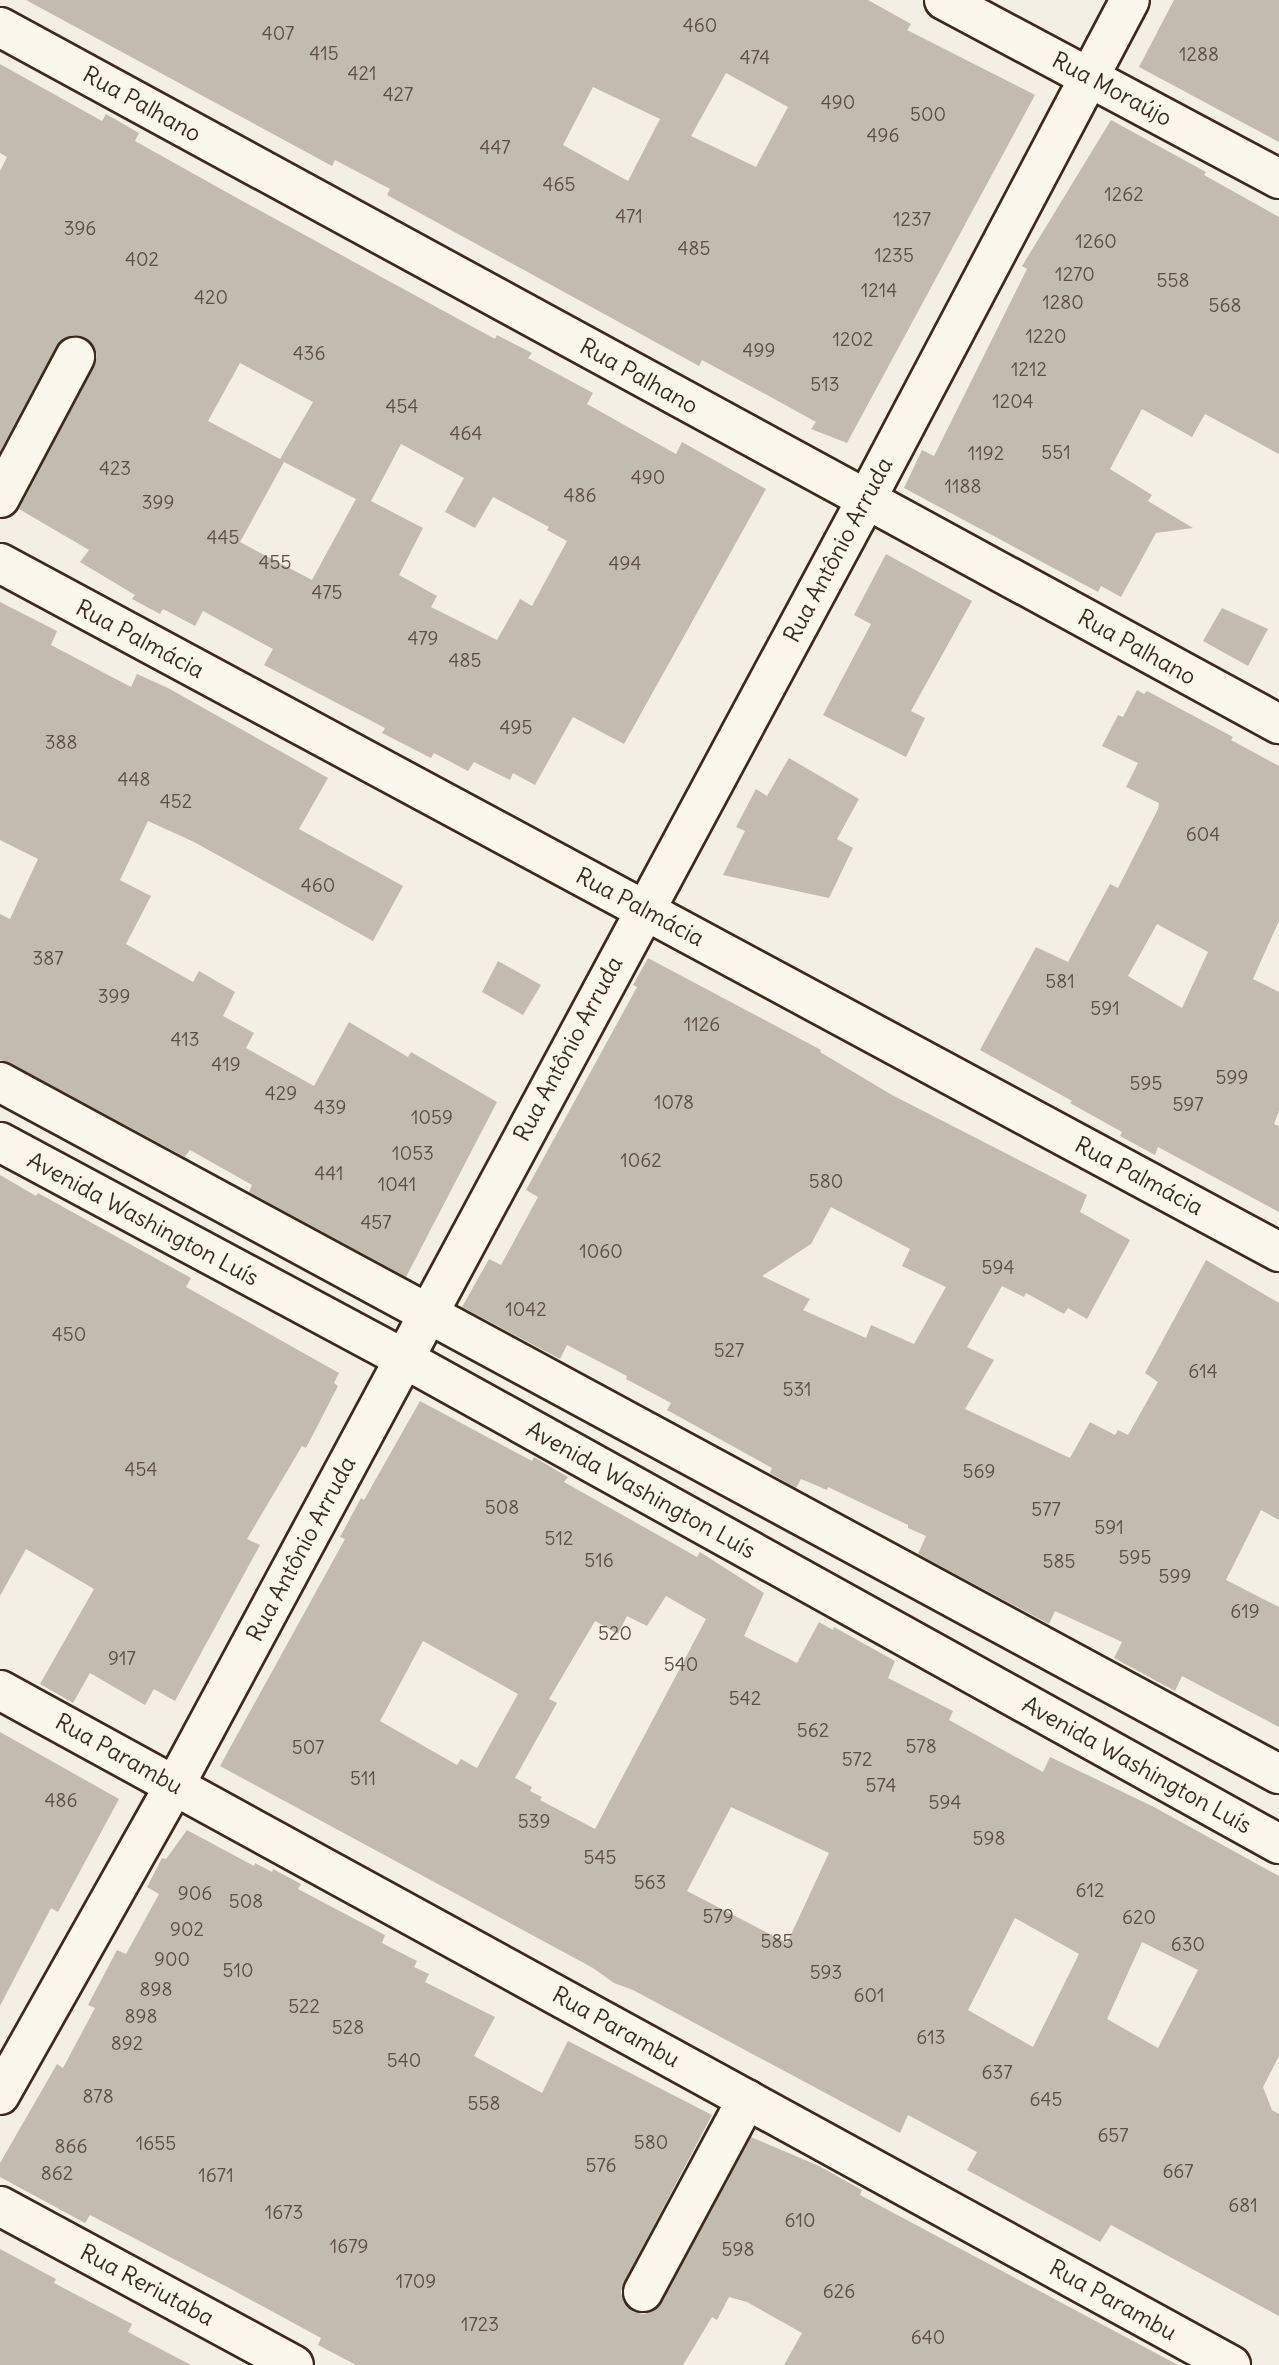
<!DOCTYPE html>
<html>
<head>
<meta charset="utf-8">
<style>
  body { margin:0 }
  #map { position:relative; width:1279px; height:2365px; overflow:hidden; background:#f3efe4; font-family:Delius,sans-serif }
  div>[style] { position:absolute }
  .building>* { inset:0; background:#c3bbb0 }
  .roads { filter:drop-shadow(2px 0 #3b2a1e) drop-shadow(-2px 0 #3b2a1e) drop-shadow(0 2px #3b2a1e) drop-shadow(0 -2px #3b2a1e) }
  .minor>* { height:38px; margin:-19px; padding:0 19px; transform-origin:19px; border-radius:19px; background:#fbf7ec }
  span { translate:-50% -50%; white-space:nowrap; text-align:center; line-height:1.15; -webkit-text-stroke:5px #fbf7ec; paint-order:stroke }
  .number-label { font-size:19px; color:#5d4e42 }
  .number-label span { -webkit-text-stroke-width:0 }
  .street-label { font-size:23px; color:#3b2a1e }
</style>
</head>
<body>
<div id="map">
  <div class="building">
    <div style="clip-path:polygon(evenodd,26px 0,868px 0,911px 24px,907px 30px,1035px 95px,847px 443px,811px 429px,816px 422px,778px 401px,702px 360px,699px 366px,407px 206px,387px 195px,390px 189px,335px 160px,332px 166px,26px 0,726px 73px,788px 107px,756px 167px,691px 136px,726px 73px,26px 0,593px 87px,660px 119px,628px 181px,563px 145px,593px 87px)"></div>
    <div style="clip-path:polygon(1174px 0,1279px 0,1279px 142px,1139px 67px)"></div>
    <div style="clip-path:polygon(evenodd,0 64px,102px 121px,106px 114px,139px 133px,135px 141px,246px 203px,495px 339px,497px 335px,532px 353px,528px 358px,593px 393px,587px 404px,676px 454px,682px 442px,766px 489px,624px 744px,573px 717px,535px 785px,513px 773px,510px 780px,474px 762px,468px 771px,434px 753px,431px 758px,382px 733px,385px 728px,264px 665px,273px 649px,203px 611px,195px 626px,163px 609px,160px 614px,132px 599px,135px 595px,80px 562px,89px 550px,19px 509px,94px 367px,97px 356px,93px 345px,85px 337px,74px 335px,63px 339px,56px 347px,0 451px,0 171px,7px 157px,0 153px,0 64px,240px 363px,313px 402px,280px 459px,208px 421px,240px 363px,0 64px,401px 444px,464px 478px,445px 512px,475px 528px,493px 497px,549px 527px,547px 530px,567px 541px,532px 606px,520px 599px,497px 640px,431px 607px,437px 596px,399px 575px,423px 528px,371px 501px,401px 444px,0 64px,284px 462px,356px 499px,312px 580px,240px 542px,284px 462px)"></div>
    <div style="clip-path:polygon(1111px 120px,1206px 172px,1204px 175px,1279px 217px,1279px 454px,1205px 414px,1192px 437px,1142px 409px,1110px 469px,1152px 495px,1148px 501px,1193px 528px,1156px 533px,1121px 597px,1101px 586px,1098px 592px,904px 488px,922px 450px,934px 456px,1027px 269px,1022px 266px)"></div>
    <div style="clip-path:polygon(886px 554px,972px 601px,911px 711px,925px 718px,906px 757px,823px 715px,871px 624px,854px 615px)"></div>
    <div style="clip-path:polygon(0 602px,57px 631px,51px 645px,131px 687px,137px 674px,168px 688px,328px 778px,299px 829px,403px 886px,373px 941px,194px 842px,148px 821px,120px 880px,151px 896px,126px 944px,193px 982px,199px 971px,235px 992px,223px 1016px,254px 1033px,246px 1048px,314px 1086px,349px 1022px,408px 1057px,411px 1052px,497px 1102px,406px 1277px,249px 1192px,252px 1185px,190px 1150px,185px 1157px,10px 1063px,0 1060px,0 914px,10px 919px,38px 859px,0 840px)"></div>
    <div style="clip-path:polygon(1222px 608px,1268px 629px,1248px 666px,1203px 641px)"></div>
    <div style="clip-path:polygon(evenodd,1137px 690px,1144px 694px,1147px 691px,1233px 737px,1231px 740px,1279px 766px,1279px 921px,1253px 979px,1279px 992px,1279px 1111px,1274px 1124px,1279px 1126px,1279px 1212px,1158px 1147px,1155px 1155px,1120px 1136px,1122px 1132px,1070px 1103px,1072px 1101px,980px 1050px,1036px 947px,1068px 962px,1110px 884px,1118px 888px,1158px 809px,1159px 803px,1126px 787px,1138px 763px,1102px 746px,1118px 715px,1123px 717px,1137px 690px,1157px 924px,1208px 952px,1182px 1008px,1128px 976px,1157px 924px)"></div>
    <div style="clip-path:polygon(789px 758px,859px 799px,837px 839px,853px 848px,829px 898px,723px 875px,745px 831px,736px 827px,756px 789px,767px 796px)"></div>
    <div style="clip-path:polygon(evenodd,648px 958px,821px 1050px,820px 1052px,892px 1095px,1087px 1195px,1080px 1212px,1130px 1240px,1087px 1319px,1068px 1308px,1064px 1314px,1026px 1293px,1024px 1297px,1002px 1286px,967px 1347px,994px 1360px,965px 1409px,1070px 1458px,1090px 1422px,1115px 1435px,1118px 1430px,1128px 1435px,1158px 1382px,1145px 1373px,1206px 1260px,1279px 1303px,1279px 1520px,1261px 1510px,1226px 1580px,1279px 1607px,1279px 1727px,1182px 1676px,1175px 1691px,1114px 1658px,1122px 1642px,1055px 1611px,1049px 1624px,918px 1554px,926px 1536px,908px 1528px,908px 1525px,828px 1487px,827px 1490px,801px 1479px,796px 1488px,770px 1473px,772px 1468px,667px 1410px,671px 1403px,626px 1379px,627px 1376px,567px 1345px,560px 1359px,462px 1307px,489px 1259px,501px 1265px,538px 1197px,526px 1190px,637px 987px,633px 985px,648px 958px,831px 1207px,910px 1249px,902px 1266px,946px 1287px,914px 1344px,871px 1325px,866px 1338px,803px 1310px,810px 1299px,762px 1276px,811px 1244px,831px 1207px)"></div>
    <div style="clip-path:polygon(498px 961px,541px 985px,523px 1015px,482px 992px)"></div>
    <div style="clip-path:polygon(0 1175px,36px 1196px,38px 1193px,191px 1278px,186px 1287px,339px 1373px,334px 1383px,338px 1386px,306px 1448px,302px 1446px,247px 1539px,260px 1545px,175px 1701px,154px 1689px,145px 1705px,90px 1673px,73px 1703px,40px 1684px,94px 1589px,26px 1549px,0 1596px)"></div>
    <div style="clip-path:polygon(evenodd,420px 1401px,532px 1461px,534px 1457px,568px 1477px,564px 1482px,697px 1557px,700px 1552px,764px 1593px,744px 1636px,797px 1663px,819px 1622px,833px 1630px,834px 1627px,895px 1661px,888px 1678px,953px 1711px,949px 1720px,1043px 1772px,1050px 1757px,1152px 1806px,1279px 1876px,1279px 2056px,1263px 2087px,1272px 2110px,1279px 2114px,1279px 2316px,1111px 2225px,1100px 2242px,967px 2170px,977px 2152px,908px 2115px,900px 2133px,633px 1990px,614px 1983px,593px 1968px,220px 1766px,345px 1539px,340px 1537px,361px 1498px,364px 1500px,420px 1401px,666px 1596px,706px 1619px,595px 1829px,540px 1800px,542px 1797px,530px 1791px,532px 1787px,515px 1778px,557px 1703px,549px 1699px,595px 1621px,618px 1634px,627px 1616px,647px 1626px,666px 1596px,420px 1401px,423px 1641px,518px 1694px,477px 1768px,461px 1759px,457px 1765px,380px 1721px,423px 1641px,420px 1401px,731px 1807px,829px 1853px,787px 1943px,687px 1891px,731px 1807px,420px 1401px,1015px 1918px,1079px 1954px,1033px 2047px,968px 2010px,1015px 1918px,420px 1401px,1142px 1942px,1198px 1970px,1158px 2048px,1107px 2019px,1142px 1942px)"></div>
    <div style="clip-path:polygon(0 1732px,119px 1799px,58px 1912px,51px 1908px,0 2006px)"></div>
    <div style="clip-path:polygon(187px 1830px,254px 1866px,255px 1863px,272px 1872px,273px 1869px,301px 1884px,298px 1889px,385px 1935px,382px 1943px,417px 1961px,414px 1967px,429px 1974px,425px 1982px,495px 2017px,474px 2056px,542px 2093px,568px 2041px,712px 2115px,624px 2282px,621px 2292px,624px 2303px,633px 2312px,644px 2314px,654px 2311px,662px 2302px,751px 2137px,819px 2166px,862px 2190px,860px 2195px,1178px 2365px,784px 2365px,802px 2333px,747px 2302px,729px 2297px,717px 2320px,712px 2317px,683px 2365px,356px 2365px,318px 2345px,321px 2338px,229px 2288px,90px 2215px,85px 2223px,0 2177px,0 2163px,57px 2064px,63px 2068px,95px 2008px,88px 2005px,117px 1950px,126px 1954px,159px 1894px,147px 1887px,162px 1858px,166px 1859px)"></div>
    <div style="clip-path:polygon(0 2249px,56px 2279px,54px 2283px,132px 2324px,128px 2332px,191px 2365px,0 2365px)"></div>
  </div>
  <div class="roads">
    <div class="minor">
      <div style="left:944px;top:0;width:380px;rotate:28.1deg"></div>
      <div style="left:0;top:27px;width:1457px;rotate:28.59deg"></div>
      <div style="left:0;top:498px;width:160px;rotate:-62deg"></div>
      <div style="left:0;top:563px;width:1453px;rotate:28.31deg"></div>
      <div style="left:0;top:1082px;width:1454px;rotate:28.42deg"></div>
      <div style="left:0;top:1142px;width:457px;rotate:28.2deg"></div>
      <div style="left:403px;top:1358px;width:1002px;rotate:29.02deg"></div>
      <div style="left:0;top:1690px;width:1404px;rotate:28.74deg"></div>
      <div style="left:0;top:2095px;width:356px;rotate:-60.6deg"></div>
      <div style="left:175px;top:1785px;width:1459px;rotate:-61.73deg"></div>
      <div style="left:866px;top:500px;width:565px;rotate:-62.17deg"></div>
      <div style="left:0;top:2206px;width:334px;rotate:28.4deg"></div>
      <div style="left:643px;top:2292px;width:219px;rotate:-61.7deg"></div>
    </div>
  </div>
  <div class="number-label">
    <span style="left:700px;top:26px">460</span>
    <span style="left:278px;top:34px">407</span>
    <span style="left:324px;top:54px">415</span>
    <span style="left:1199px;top:55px">1288</span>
    <span style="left:755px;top:58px">474</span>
    <span style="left:362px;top:74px">421</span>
    <span style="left:398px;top:95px">427</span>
    <span style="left:838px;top:103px">490</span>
    <span style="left:928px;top:115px">500</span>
    <span style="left:883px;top:136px">496</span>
    <span style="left:495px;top:148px">447</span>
    <span style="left:559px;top:185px">465</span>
    <span style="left:1124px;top:195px">1262</span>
    <span style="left:629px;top:217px">471</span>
    <span style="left:912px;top:220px">1237</span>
    <span style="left:80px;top:229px">396</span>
    <span style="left:1096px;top:242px">1260</span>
    <span style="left:694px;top:249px">485</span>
    <span style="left:894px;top:256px">1235</span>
    <span style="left:142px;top:260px">402</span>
    <span style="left:1075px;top:275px">1270</span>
    <span style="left:1173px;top:281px">558</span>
    <span style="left:879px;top:291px">1214</span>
    <span style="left:211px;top:298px">420</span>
    <span style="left:1063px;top:303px">1280</span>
    <span style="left:1225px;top:306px">568</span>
    <span style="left:1046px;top:337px">1220</span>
    <span style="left:853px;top:340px">1202</span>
    <span style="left:759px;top:351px">499</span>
    <span style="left:309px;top:354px">436</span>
    <span style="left:1029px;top:370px">1212</span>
    <span style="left:825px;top:385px">513</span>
    <span style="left:1013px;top:402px">1204</span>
    <span style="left:402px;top:407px">454</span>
    <span style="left:466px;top:434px">464</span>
    <span style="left:1056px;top:453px">551</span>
    <span style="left:986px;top:454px">1192</span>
    <span style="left:115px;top:469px">423</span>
    <span style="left:648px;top:478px">490</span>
    <span style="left:963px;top:487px">1188</span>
    <span style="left:580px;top:496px">486</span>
    <span style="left:158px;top:503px">399</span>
    <span style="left:223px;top:538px">445</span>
    <span style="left:275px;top:563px">455</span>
    <span style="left:625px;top:564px">494</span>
    <span style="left:327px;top:593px">475</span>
    <span style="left:423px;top:639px">479</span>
    <span style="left:465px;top:661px">485</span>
    <span style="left:516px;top:728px">495</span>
    <span style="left:61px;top:743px">388</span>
    <span style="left:134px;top:780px">448</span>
    <span style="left:176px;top:802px">452</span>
    <span style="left:1203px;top:835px">604</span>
    <span style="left:318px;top:886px">460</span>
    <span style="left:48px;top:959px">387</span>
    <span style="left:1060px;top:982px">581</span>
    <span style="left:114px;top:997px">399</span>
    <span style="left:1105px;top:1009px">591</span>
    <span style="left:702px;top:1025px">1126</span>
    <span style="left:185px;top:1040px">413</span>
    <span style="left:226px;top:1065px">419</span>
    <span style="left:1232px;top:1078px">599</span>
    <span style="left:1146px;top:1084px">595</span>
    <span style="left:281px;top:1094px">429</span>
    <span style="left:674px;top:1103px">1078</span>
    <span style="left:1188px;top:1105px">597</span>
    <span style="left:330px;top:1108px">439</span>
    <span style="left:432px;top:1118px">1059</span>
    <span style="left:413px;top:1154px">1053</span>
    <span style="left:641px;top:1161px">1062</span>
    <span style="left:329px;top:1174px">441</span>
    <span style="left:826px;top:1182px">580</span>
    <span style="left:397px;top:1185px">1041</span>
    <span style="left:376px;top:1223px">457</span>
    <span style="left:601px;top:1252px">1060</span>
    <span style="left:998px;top:1268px">594</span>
    <span style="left:526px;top:1310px">1042</span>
    <span style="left:69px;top:1335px">450</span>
    <span style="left:729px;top:1351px">527</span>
    <span style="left:1203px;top:1372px">614</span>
    <span style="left:797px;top:1390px">531</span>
    <span style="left:141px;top:1470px">454</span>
    <span style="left:979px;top:1472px">569</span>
    <span style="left:502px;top:1508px">508</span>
    <span style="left:1046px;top:1510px">577</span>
    <span style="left:1109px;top:1528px">591</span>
    <span style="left:559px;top:1539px">512</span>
    <span style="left:1135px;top:1558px">595</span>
    <span style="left:599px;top:1561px">516</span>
    <span style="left:1059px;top:1562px">585</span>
    <span style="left:1175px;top:1577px">599</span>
    <span style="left:1245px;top:1612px">619</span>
    <span style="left:615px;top:1634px">520</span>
    <span style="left:122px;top:1659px">917</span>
    <span style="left:681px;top:1665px">540</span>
    <span style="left:745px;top:1699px">542</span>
    <span style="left:813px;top:1731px">562</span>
    <span style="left:921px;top:1747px">578</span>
    <span style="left:308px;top:1748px">507</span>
    <span style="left:857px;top:1760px">572</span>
    <span style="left:363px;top:1779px">511</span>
    <span style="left:881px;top:1786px">574</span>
    <span style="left:61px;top:1801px">486</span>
    <span style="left:945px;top:1803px">594</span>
    <span style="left:534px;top:1822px">539</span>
    <span style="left:989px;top:1839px">598</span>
    <span style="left:600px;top:1858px">545</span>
    <span style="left:650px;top:1883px">563</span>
    <span style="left:1090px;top:1891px">612</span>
    <span style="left:195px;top:1894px">906</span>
    <span style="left:246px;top:1902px">508</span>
    <span style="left:718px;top:1917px">579</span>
    <span style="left:1139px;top:1918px">620</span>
    <span style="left:187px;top:1930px">902</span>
    <span style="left:777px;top:1942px">585</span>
    <span style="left:1188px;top:1945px">630</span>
    <span style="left:172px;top:1960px">900</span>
    <span style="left:238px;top:1971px">510</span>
    <span style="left:826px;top:1973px">593</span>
    <span style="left:156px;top:1990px">898</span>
    <span style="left:869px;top:1996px">601</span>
    <span style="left:304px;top:2007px">522</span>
    <span style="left:141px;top:2017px">898</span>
    <span style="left:348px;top:2028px">528</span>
    <span style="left:931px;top:2038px">613</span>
    <span style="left:127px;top:2044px">892</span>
    <span style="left:404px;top:2061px">540</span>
    <span style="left:997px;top:2073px">637</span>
    <span style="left:98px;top:2097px">878</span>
    <span style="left:1046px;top:2100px">645</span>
    <span style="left:484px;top:2104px">558</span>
    <span style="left:1113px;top:2136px">657</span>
    <span style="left:651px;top:2143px">580</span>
    <span style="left:156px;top:2144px">1655</span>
    <span style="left:71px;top:2147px">866</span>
    <span style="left:601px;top:2166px">576</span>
    <span style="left:1178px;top:2172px">667</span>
    <span style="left:57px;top:2174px">862</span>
    <span style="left:216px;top:2176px">1671</span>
    <span style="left:1243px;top:2206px">681</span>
    <span style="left:284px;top:2213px">1673</span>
    <span style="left:800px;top:2221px">610</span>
    <span style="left:349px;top:2247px">1679</span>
    <span style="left:738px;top:2250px">598</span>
    <span style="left:416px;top:2282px">1709</span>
    <span style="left:839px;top:2292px">626</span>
    <span style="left:480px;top:2325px">1723</span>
    <span style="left:928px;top:2338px">640</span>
  </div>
  <div class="street-label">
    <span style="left:1112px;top:89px;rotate:28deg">Rua Moraújo</span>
    <span style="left:142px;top:104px;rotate:29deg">Rua Palhano</span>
    <span style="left:639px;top:376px;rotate:29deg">Rua Palhano</span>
    <span style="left:838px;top:550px;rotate:-62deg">Rua Antônio Arruda</span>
    <span style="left:140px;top:639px;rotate:28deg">Rua Palmácia</span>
    <span style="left:1137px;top:647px;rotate:29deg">Rua Palhano</span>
    <span style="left:640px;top:907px;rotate:28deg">Rua Palmácia</span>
    <span style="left:568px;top:1049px;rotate:-62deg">Rua Antônio Arruda</span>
    <span style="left:1139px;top:1176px;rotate:28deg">Rua Palmácia</span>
    <span style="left:143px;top:1219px;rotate:28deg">Avenida Washington Luís</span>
    <span style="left:641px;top:1490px;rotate:29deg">Avenida Washington Luís</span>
    <span style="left:301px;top:1549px;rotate:-62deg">Rua Antônio Arruda</span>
    <span style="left:119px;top:1754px;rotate:29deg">Rua Parambu</span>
    <span style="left:1137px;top:1765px;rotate:29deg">Avenida Washington Luís</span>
    <span style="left:616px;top:2027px;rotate:29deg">Rua Parambu</span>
    <span style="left:147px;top:2285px;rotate:28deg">Rua Reriutaba</span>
    <span style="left:1113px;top:2300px;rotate:29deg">Rua Parambu</span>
  </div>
</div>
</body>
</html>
